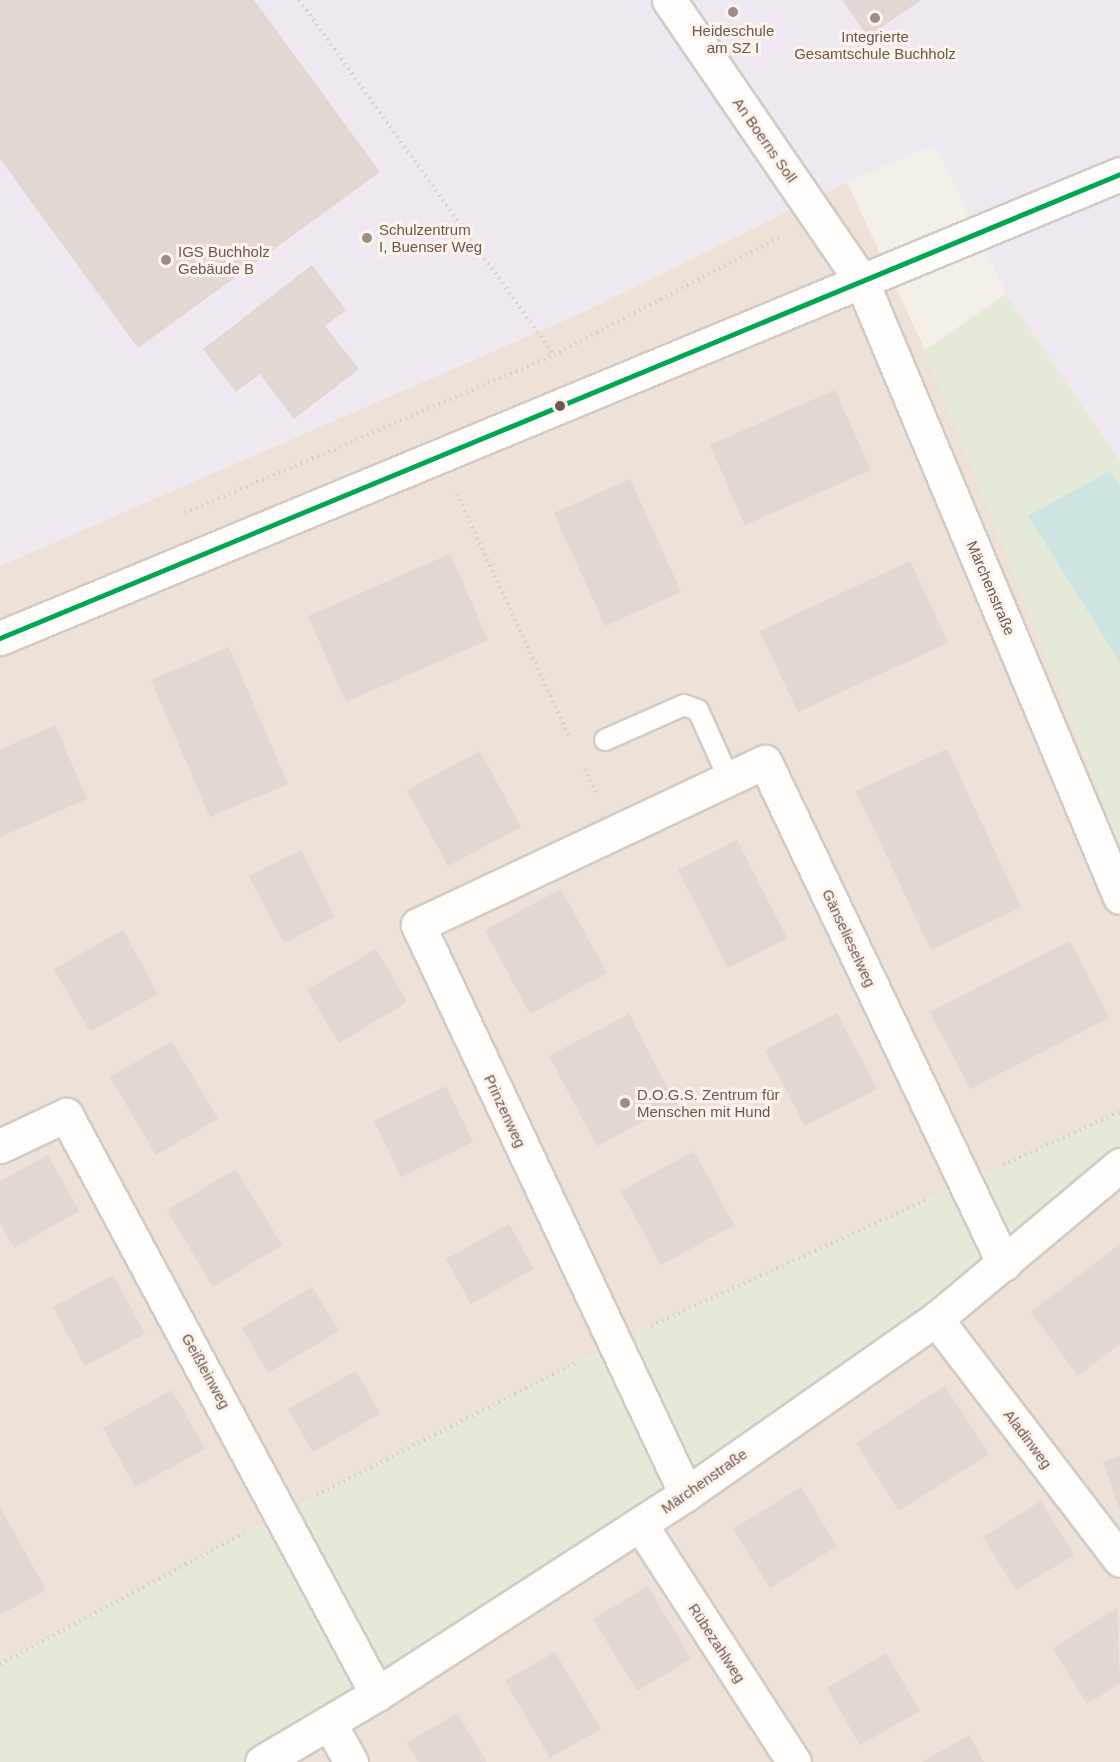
<!DOCTYPE html>
<html>
<head>
<meta charset="utf-8">
<style>
  body { margin:0 }
  #map { position:relative; width:1120px; height:1762px; overflow:hidden; background:#f5efea; font-family:Arial,sans-serif }
  div>[style] { position:absolute }
  .residential>* { inset:0; background:#ede1d8 }
  .education>* { inset:0; background:#f0e8f0 }
  .green>* { inset:0; background:#e4ead7 }
  .water>* { inset:0; background:#cee4e3 }
  .building>* { inset:0; background:#e1d7d3 }
  .path>* { height:4px; margin-top:-2px; transform-origin:0; background:repeating-linear-gradient(90deg,#d6cecb 0 1.5px,transparent 0 6px) }
  .roads { filter:drop-shadow(2px 0 #d2cbc6) drop-shadow(-2px 0 #d2cbc6) drop-shadow(0 2px #d2cbc6) drop-shadow(0 -2px #d2cbc6) }
  .lane>* { height:20px; margin:-10px; padding:0 10px; transform-origin:10px; border-radius:10px; background:#fefdfc }
  .street>* { height:33px; margin:-16.5px; padding:0 16.5px; transform-origin:16.5px; border-radius:16.5px; background:#fefdfc }
  .bus-1>* { height:4.5px; margin:-2.25px; padding:0 2.25px; transform-origin:2.25px; border-radius:2.25px; background:#00a651 }
  .dots>* { width:16px; height:16px; translate:-50% -50%; box-sizing:border-box; border:3px solid #fcf4ec; border-radius:50% }
  span { translate:-50% -50%; white-space:nowrap; text-align:center; line-height:1.15; -webkit-text-stroke:6px #fcf4ec; paint-order:stroke }
  .poi-label { font-size:15px; color:#6f564e }
  .left { translate:0 -50%; text-align:left }
  .street-label { font-size:15px; color:#6f564e }
</style>
</head>
<body>
<div id="map">
  <div class="residential">
    <div style="clip-path:polygon(847px 182px,925px 350px,1120px 843px,1120px 1112px,614px 1343px,283px 1513px,0 1664px,0 566px,588px 310px)"></div>
    <div style="clip-path:polygon(1120px 1165px,1120px 1762px,262px 1762px)"></div>
  </div>
  <div class="education">
    <div style="clip-path:polygon(0 0,1120px 0,1120px 461px,1006px 294px,935px 145px,847px 182px,588px 310px,0 566px)"></div>
  </div>
  <div class="green">
    <div style="clip-path:polygon(1006px 294px,1120px 461px,1120px 843px,925px 350px)"></div>
    <div style="clip-path:polygon(1120px 1112px,1120px 1165px,1004px 1264px,262px 1762px,0 1762px,0 1664px,283px 1513px,614px 1343px)"></div>
  </div>
  <div class="water">
    <div style="clip-path:polygon(1110px 471px,1120px 486px,1120px 663px,1028px 516px)"></div>
  </div>
  <div class="building">
    <div style="clip-path:polygon(0 0,254px 0,380px 172px,138px 348px,0 159px)"></div>
    <div style="clip-path:polygon(842px 0,921px 0,868px 37px)"></div>
    <div style="clip-path:polygon(312px 265px,346px 310px,325px 326px,359px 369px,294px 419px,260px 374px,236px 392px,203px 349px)"></div>
    <div style="clip-path:polygon(835px 390px,871px 470px,745px 525px,710px 445px)"></div>
    <div style="clip-path:polygon(630px 479px,681px 592px,605px 626px,554px 513px)"></div>
    <div style="clip-path:polygon(450px 554px,488px 640px,346px 702px,308px 616px)"></div>
    <div style="clip-path:polygon(910px 561px,948px 643px,798px 712px,760px 631px)"></div>
    <div style="clip-path:polygon(229px 647px,288px 784px,210px 817px,151px 680px)"></div>
    <div style="clip-path:polygon(55px 725px,87px 799px,0 837px,0 750px)"></div>
    <div style="clip-path:polygon(947px 749px,1021px 907px,931px 950px,856px 791px)"></div>
    <div style="clip-path:polygon(480px 751px,521px 827px,448px 866px,407px 790px)"></div>
    <div style="clip-path:polygon(737px 840px,787px 938px,728px 968px,678px 870px)"></div>
    <div style="clip-path:polygon(301px 850px,335px 917px,284px 943px,249px 876px)"></div>
    <div style="clip-path:polygon(561px 889px,607px 973px,530px 1014px,485px 930px)"></div>
    <div style="clip-path:polygon(123px 930px,158px 994px,90px 1032px,54px 969px)"></div>
    <div style="clip-path:polygon(1070px 941px,1109px 1018px,970px 1089px,930px 1012px)"></div>
    <div style="clip-path:polygon(376px 949px,407px 1002px,339px 1043px,307px 990px)"></div>
    <div style="clip-path:polygon(837px 1013px,877px 1089px,805px 1126px,765px 1050px)"></div>
    <div style="clip-path:polygon(629px 1014px,676px 1104px,597px 1146px,549px 1056px)"></div>
    <div style="clip-path:polygon(172px 1041px,218px 1119px,156px 1155px,110px 1077px)"></div>
    <div style="clip-path:polygon(446px 1086px,473px 1142px,401px 1177px,374px 1121px)"></div>
    <div style="clip-path:polygon(694px 1151px,734px 1225px,661px 1265px,621px 1191px)"></div>
    <div style="clip-path:polygon(48px 1155px,79px 1211px,14px 1248px,0 1223px,0 1181px)"></div>
    <div style="clip-path:polygon(236px 1169px,282px 1245px,213px 1287px,167px 1210px)"></div>
    <div style="clip-path:polygon(509px 1224px,534px 1269px,471px 1304px,446px 1259px)"></div>
    <div style="clip-path:polygon(1120px 1244px,1120px 1344px,1078px 1376px,1031px 1312px)"></div>
    <div style="clip-path:polygon(113px 1275px,145px 1334px,85px 1366px,53px 1307px)"></div>
    <div style="clip-path:polygon(312px 1287px,339px 1331px,268px 1373px,242px 1328px)"></div>
    <div style="clip-path:polygon(356px 1371px,380px 1414px,313px 1452px,288px 1409px)"></div>
    <div style="clip-path:polygon(945px 1386px,989px 1454px,899px 1511px,856px 1443px)"></div>
    <div style="clip-path:polygon(172px 1390px,205px 1449px,135px 1487px,103px 1428px)"></div>
    <div style="clip-path:polygon(1120px 1456px,1120px 1511px,1103px 1462px)"></div>
    <div style="clip-path:polygon(801px 1487px,837px 1546px,770px 1588px,733px 1529px)"></div>
    <div style="clip-path:polygon(1041px 1501px,1074px 1555px,1016px 1590px,983px 1537px)"></div>
    <div style="clip-path:polygon(0 1507px,46px 1590px,0 1615px)"></div>
    <div style="clip-path:polygon(648px 1586px,691px 1659px,637px 1691px,593px 1619px)"></div>
    <div style="clip-path:polygon(1117px 1608px,1120px 1683px,1087px 1704px,1053px 1648px)"></div>
    <div style="clip-path:polygon(555px 1652px,601px 1729px,550px 1758px,505px 1681px)"></div>
    <div style="clip-path:polygon(886px 1653px,920px 1711px,860px 1745px,827px 1688px)"></div>
    <div style="clip-path:polygon(457px 1713px,487px 1762px,419px 1762px,407px 1743px)"></div>
    <div style="clip-path:polygon(969px 1735px,984px 1762px,922px 1762px)"></div>
  </div>
  <div class="path">
    <div style="left:299px;top:0;width:437px;rotate:54.3deg"></div>
    <div style="left:457px;top:494px;width:269px;rotate:65.2deg"></div>
    <div style="left:185px;top:513px;width:401px;rotate:-23.2deg"></div>
    <div style="left:554px;top:355px;width:257px;rotate:-27.6deg"></div>
    <div style="left:585px;top:769px;width:29px;rotate:65deg"></div>
    <div style="left:1003px;top:1165px;width:128px;rotate:-24.4deg"></div>
    <div style="left:651px;top:1326px;width:305px;rotate:-24.6deg"></div>
    <div style="left:317px;top:1495px;width:292px;rotate:-27.1deg"></div>
    <div style="left:0;top:1664px;width:277px;rotate:-28.2deg"></div>
  </div>
  <div class="roads">
    <div class="lane">
      <div style="left:605px;top:740px;width:86px;rotate:-23.9deg"></div>
      <div style="left:684px;top:705px;width:15px;rotate:20deg"></div>
      <div style="left:698px;top:710px;width:76px;rotate:65.8deg"></div>
    </div>
    <div class="street">
      <div style="left:669px;top:0;width:340px;rotate:55.6deg"></div>
      <div style="left:861px;top:280px;width:669px;rotate:67.23deg"></div>
      <div style="left:0;top:638px;width:1212px;rotate:-22.5deg"></div>
      <div style="left:0;top:1146px;width:73px;rotate:-25.2deg"></div>
      <div style="left:66px;top:1115px;width:657px;rotate:61.76deg"></div>
      <div style="left:936px;top:1319px;width:303px;rotate:52.6deg"></div>
      <div style="left:686px;top:1494px;width:629px;rotate:-115.22deg"></div>
      <div style="left:418px;top:925px;width:383px;rotate:-25.2deg"></div>
      <div style="left:765px;top:762px;width:556px;rotate:64.54deg"></div>
      <div style="left:640px;top:1524px;width:283px;rotate:57.1deg"></div>
      <div style="left:329px;top:1723px;width:45px;rotate:60.6deg"></div>
      <div style="left:262px;top:1762px;width:134px;rotate:-30.6deg"></div>
      <div style="left:377px;top:1694px;width:368px;rotate:-32.9deg"></div>
      <div style="left:686px;top:1494px;width:305px;rotate:-35deg"></div>
      <div style="left:936px;top:1319px;width:240px;rotate:-39.9deg"></div>
    </div>
  </div>
  <div class="bus-1">
    <div style="left:0;top:638px;width:1212px;rotate:-22.5deg"></div>
  </div>
  <div class="dots">
    <div style="left:733px;top:12px;background:#9e8c85"></div>
    <div style="left:875px;top:18px;background:#9e8c85"></div>
    <div style="left:367px;top:238px;background:#9e8c85"></div>
    <div style="left:166px;top:260px;background:#9e8c85"></div>
    <div style="left:560px;top:406px;background:#6f564e"></div>
    <div style="left:625px;top:1103px;background:#9e8c85"></div>
  </div>
  <div class="poi-label">
    <span style="left:733px;top:39px">Heideschule<br>am SZ I</span>
    <span style="left:875px;top:45px">Integrierte<br>Gesamtschule Buchholz</span>
    <span class="left" style="left:379px;top:238px">Schulzentrum<br>I, Buenser Weg</span>
    <span class="left" style="left:178px;top:260px">IGS Buchholz<br>Gebäude B</span>
    <span class="left" style="left:637px;top:1103px">D.O.G.S. Zentrum für<br>Menschen mit Hund</span>
  </div>
  <div class="street-label">
    <span style="left:765px;top:140px;rotate:55deg">An Boerns Soll</span>
    <span style="left:991px;top:588px;rotate:67deg">Märchenstraße</span>
    <span style="left:849px;top:938px;rotate:65deg">Gänselieselweg</span>
    <span style="left:505px;top:1111px;rotate:65deg">Prinzenweg</span>
    <span style="left:206px;top:1371px;rotate:61deg">Geißleinweg</span>
    <span style="left:1028px;top:1439px;rotate:53deg">Aladinweg</span>
    <span style="left:704px;top:1481px;rotate:-35deg">Märchenstraße</span>
    <span style="left:717px;top:1643px;rotate:57deg">Rübezahlweg</span>
  </div>
</div>
</body>
</html>
